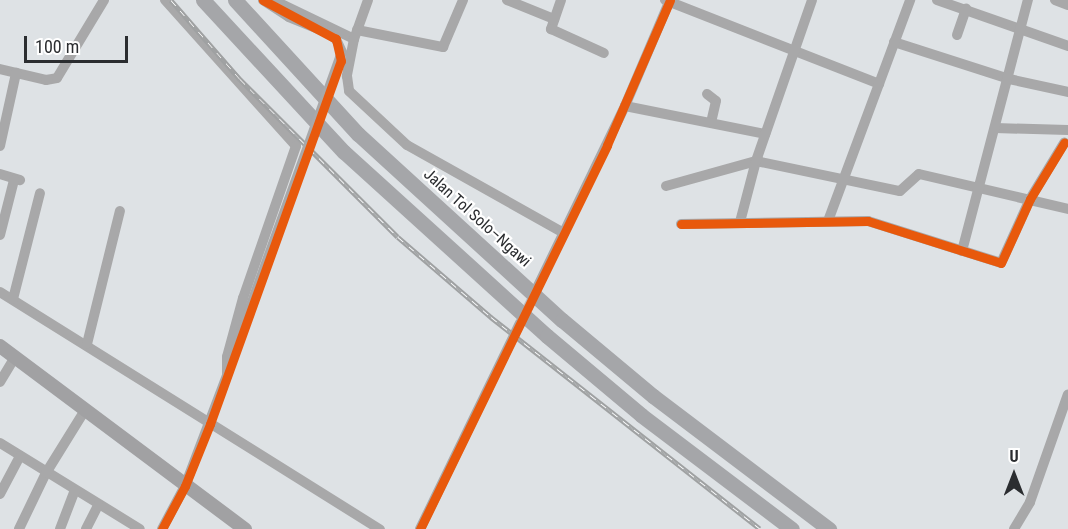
<!DOCTYPE html>
<html>
<head>
<meta charset="utf-8">
<style>
  body { margin:0 }
  #map { position:relative; width:1068px; height:529px; overflow:hidden; background:#dee2e5; font-family:"Roboto Condensed",sans-serif }
  div>[style] { position:absolute }
  .minor-tunnel>* { height:10px; margin-top:-5px; transform-origin:0; background:repeating-linear-gradient(90deg,#babec1 0 10px,transparent 0 15px) }
  .minor>* { height:10px; margin:-5px; padding:0 5px; transform-origin:5px; border-radius:5px; background:#a8a8a9 }
  .major>* { height:14px; margin:-7px; padding:0 7px; transform-origin:7px; border-radius:7px; background:#a1a1a3 }
  .highway>* { height:15px; margin:-7.5px; padding:0 7.5px; transform-origin:7.5px; border-radius:7.5px; background:#a5a6a9 }
  .rail>* { height:4.5px; margin-top:-2.25px; transform-origin:0; background:repeating-linear-gradient(90deg,#fff 0 7px,#9fa1a2 0 14px); box-sizing:border-box; border-block:2px solid #9fa1a2 }
  .minor-bridge>* { height:10px; margin:-5px; padding:0 5px; transform-origin:5px; border-radius:5px; background:#a8a8a9 }
  .cycleway>* { height:9px; margin:-4.5px; padding:0 4.5px; transform-origin:4.5px; border-radius:4.5px; background:#e8590c }
  span { translate:-50% -50%; white-space:nowrap; text-align:center; line-height:1.15; -webkit-text-stroke:4.5px #fff; paint-order:stroke }
  .street-label { font-size:16px; color:#2b2d30 }
  .north { position:absolute; left:984px; top:445px; width:60px; height:60px; -webkit-text-stroke:4px #fff; paint-order:stroke; rotate:0deg; font-size:16px; font-weight:700; line-height:24px; text-align:center; color:#2b2d30 }
  .north::after { content:''; display:block; margin:auto; width:21px; height:27px; background:#2b2d30; clip-path:polygon(50% 0,100% 100%,50% 72%,0 100%) }
  .scale { position:absolute; left:24px; top:36px; width:104px; height:27px; box-sizing:border-box; border:3px solid #2b2d30; border-top:0; padding-left:8px; font-size:18px; line-height:21px; white-space:nowrap; color:#2b2d30; -webkit-text-stroke:4px #fff; paint-order:stroke }
</style>
</head>
<body>
<div id="map">
  <div class="minor-tunnel">
    <div style="left:521px;top:321px;width:36px;rotate:-63deg"></div>
  </div>
  <div class="minor">
    <div style="left:165px;top:0;width:196px;rotate:48.1deg"></div>
    <div style="left:296px;top:146px;width:161px;rotate:109.2deg"></div>
    <div style="left:243px;top:298px;width:61px;rotate:105.2deg"></div>
    <div style="left:227px;top:357px;width:18px;rotate:90deg"></div>
    <div style="left:273px;top:0;width:90px;rotate:25.7deg"></div>
    <div style="left:368px;top:0;width:41px;rotate:109.7deg"></div>
    <div style="left:354px;top:39px;width:38px;rotate:101deg"></div>
    <div style="left:347px;top:76px;width:15px;rotate:82deg"></div>
    <div style="left:349px;top:91px;width:79px;rotate:43deg"></div>
    <div style="left:407px;top:145px;width:180px;rotate:29.3deg"></div>
    <div style="left:507px;top:0;width:51px;rotate:22deg"></div>
    <div style="left:561px;top:0;width:31px;rotate:109deg"></div>
    <div style="left:551px;top:29px;width:58px;rotate:24.4deg"></div>
    <div style="left:665px;top:0;width:230px;rotate:21.4deg"></div>
    <div style="left:937px;top:0;width:139px;rotate:19.3deg"></div>
    <div style="left:1055px;top:0;width:14px;rotate:21deg"></div>
    <div style="left:357px;top:30px;width:88px;rotate:11.2deg"></div>
    <div style="left:443px;top:47px;width:51px;rotate:-66.9deg"></div>
    <div style="left:957px;top:35px;width:28px;rotate:-71deg"></div>
    <div style="left:894px;top:42px;width:121px;rotate:17.8deg"></div>
    <div style="left:1009px;top:79px;width:60px;rotate:12.4deg"></div>
    <div style="left:0;top:69px;width:47px;rotate:13.4deg"></div>
    <div style="left:46px;top:80px;width:11px;rotate:-10deg"></div>
    <div style="left:57px;top:78px;width:91px;rotate:-58.9deg"></div>
    <div style="left:707px;top:94px;width:11px;rotate:38deg"></div>
    <div style="left:716px;top:101px;width:22px;rotate:103deg"></div>
    <div style="left:625px;top:106px;width:143px;rotate:11.3deg"></div>
    <div style="left:995px;top:128px;width:73px;rotate:1.6deg"></div>
    <div style="left:0;top:146px;width:75px;rotate:-77.6deg"></div>
    <div style="left:0;top:174px;width:21px;rotate:17deg"></div>
    <div style="left:666px;top:186px;width:93px;rotate:-15.5deg"></div>
    <div style="left:756px;top:161px;width:147px;rotate:11.8deg"></div>
    <div style="left:900px;top:191px;width:25px;rotate:-42deg"></div>
    <div style="left:919px;top:174px;width:153px;rotate:13.2deg"></div>
    <div style="left:828px;top:221px;width:236px;rotate:-69.6deg"></div>
    <div style="left:740px;top:222px;width:63px;rotate:-75.3deg"></div>
    <div style="left:756px;top:161px;width:170px;rotate:-70.8deg"></div>
    <div style="left:681px;top:224px;width:187px;rotate:-0.9deg"></div>
    <div style="left:868px;top:221px;width:139px;rotate:17.5deg"></div>
    <div style="left:1001px;top:263px;width:70px;rotate:-65.6deg"></div>
    <div style="left:1030px;top:199px;width:66px;rotate:-58.7deg"></div>
    <div style="left:0;top:235px;width:57px;rotate:-75.7deg"></div>
    <div style="left:962px;top:251px;width:260px;rotate:-75.3deg"></div>
    <div style="left:537px;top:288px;width:202px;rotate:-64.2deg"></div>
    <div style="left:625px;top:106px;width:115px;rotate:-67deg"></div>
    <div style="left:0;top:292px;width:448px;rotate:32deg"></div>
    <div style="left:13px;top:299px;width:109px;rotate:-75.7deg"></div>
    <div style="left:87px;top:344px;width:137px;rotate:-76.1deg"></div>
    <div style="left:234px;top:356px;width:30px;rotate:-73deg"></div>
    <div style="left:0;top:382px;width:29px;rotate:-59deg"></div>
    <div style="left:0;top:443px;width:164px;rotate:31.6deg"></div>
    <div style="left:0;top:494px;width:43px;rotate:-62.2deg"></div>
    <div style="left:19px;top:529px;width:62px;rotate:-64.3deg"></div>
    <div style="left:46px;top:473px;width:74px;rotate:-58.2deg"></div>
    <div style="left:60px;top:529px;width:40px;rotate:-69deg"></div>
    <div style="left:86px;top:529px;width:27px;rotate:-63deg"></div>
    <div style="left:162px;top:529px;width:49px;rotate:-61.9deg"></div>
    <div style="left:185px;top:486px;width:124px;rotate:-69.2deg"></div>
    <div style="left:420px;top:529px;width:229px;rotate:-64.1deg"></div>
    <div style="left:1014px;top:529px;width:31px;rotate:-59deg"></div>
    <div style="left:1030px;top:502px;width:114px;rotate:-70.6deg"></div>
  </div>
  <div class="major">
    <div style="left:0;top:346px;width:306px;rotate:36.8deg"></div>
  </div>
  <div class="highway">
    <div style="left:203px;top:0;width:207px;rotate:47.2deg"></div>
    <div style="left:344px;top:152px;width:274px;rotate:42.2deg"></div>
    <div style="left:547px;top:336px;width:123px;rotate:40deg"></div>
    <div style="left:641px;top:415px;width:189px;rotate:37.1deg"></div>
    <div style="left:235px;top:0;width:182px;rotate:47.5deg"></div>
    <div style="left:358px;top:134px;width:276px;rotate:42.4deg"></div>
    <div style="left:562px;top:320px;width:119px;rotate:39.9deg"></div>
    <div style="left:653px;top:396px;width:221px;rotate:37.1deg"></div>
  </div>
  <div class="rail">
    <div style="left:171px;top:0;width:105px;rotate:48.9deg"></div>
    <div style="left:240px;top:79px;width:223px;rotate:45deg"></div>
    <div style="left:398px;top:237px;width:123px;rotate:40.7deg"></div>
    <div style="left:491px;top:317px;width:342px;rotate:38.2deg"></div>
  </div>
  <div class="minor-bridge">
    <div style="left:243px;top:327px;width:292px;rotate:-70.2deg"></div>
    <div style="left:342px;top:52px;width:14px;rotate:-115deg"></div>
    <div style="left:336px;top:39px;width:12px;rotate:-145deg"></div>
    <div style="left:326px;top:32px;width:40px;rotate:-158deg"></div>
    <div style="left:289px;top:17px;width:31px;rotate:-147deg"></div>
  </div>
  <div class="cycleway">
    <div style="left:681px;top:224px;width:187px;rotate:-0.9deg"></div>
    <div style="left:868px;top:221px;width:139px;rotate:17.5deg"></div>
    <div style="left:1001px;top:263px;width:70px;rotate:-65.6deg"></div>
    <div style="left:1030px;top:199px;width:66px;rotate:-58.7deg"></div>
    <div style="left:162px;top:529px;width:49px;rotate:-61.9deg"></div>
    <div style="left:185px;top:486px;width:67px;rotate:-68deg"></div>
    <div style="left:210px;top:424px;width:386px;rotate:-70.2deg"></div>
    <div style="left:341px;top:61px;width:23px;rotate:-103deg"></div>
    <div style="left:336px;top:39px;width:83px;rotate:-151.9deg"></div>
    <div style="left:420px;top:529px;width:427px;rotate:-64deg"></div>
    <div style="left:607px;top:145px;width:158px;rotate:-66.5deg"></div>
  </div>
  <div class="street-label">
    <span style="left:477px;top:218px;rotate:42deg">Jalan Tol Solo–Ngawi</span>
  </div>
  <div class="north">U</div>
  <div class="scale">100 m</div>
</div>
</body>
</html>
